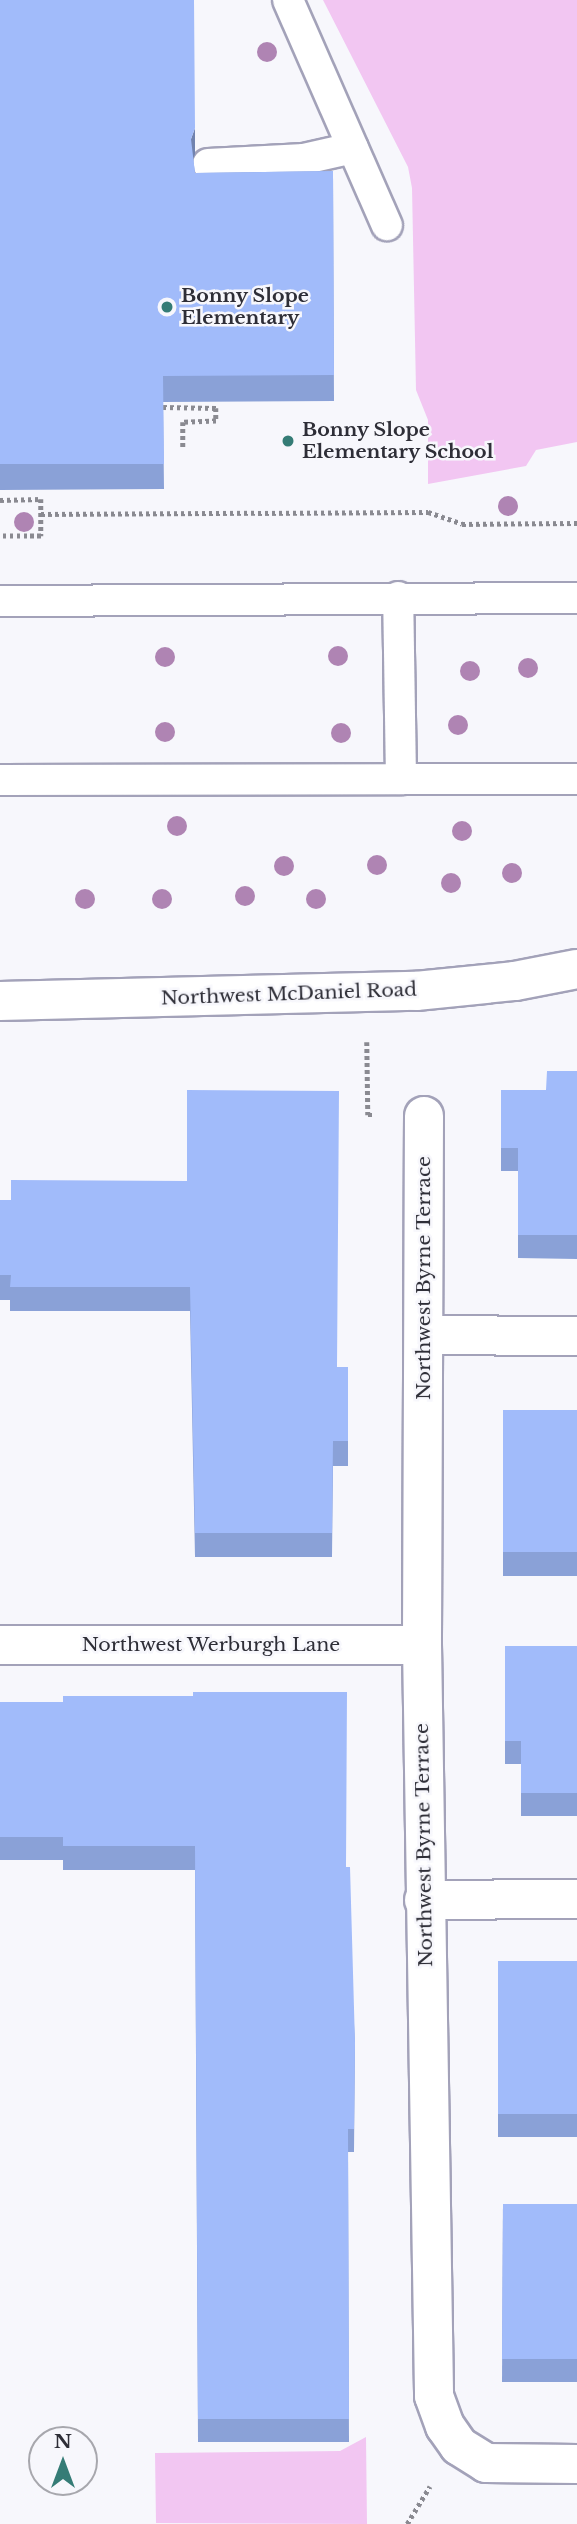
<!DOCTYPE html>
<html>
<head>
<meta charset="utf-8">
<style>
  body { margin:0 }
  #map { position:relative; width:577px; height:2524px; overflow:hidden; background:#f7f7fc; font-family:"Libre Baskerville",serif }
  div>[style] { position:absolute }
  .green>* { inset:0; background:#f2c6f2 }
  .path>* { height:4.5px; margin-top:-2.25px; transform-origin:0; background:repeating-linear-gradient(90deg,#8a8a91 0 3.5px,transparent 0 7px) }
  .roads { filter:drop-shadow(2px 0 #a3a2b9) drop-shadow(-2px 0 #a3a2b9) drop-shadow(0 2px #a3a2b9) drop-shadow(0 -2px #a3a2b9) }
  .service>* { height:30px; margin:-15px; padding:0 15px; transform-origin:15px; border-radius:15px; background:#fff }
  .minor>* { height:38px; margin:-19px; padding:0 19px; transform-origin:19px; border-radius:19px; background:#fff }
  .tertiary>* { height:38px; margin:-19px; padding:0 19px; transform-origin:19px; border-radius:19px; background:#fff }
  .trees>* { width:20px; height:20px; margin:-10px; border-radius:50%; background:#af84b3 }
  .wall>* { inset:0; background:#8aa1d7 }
  .shaded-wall>* { inset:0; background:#7183af }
  .building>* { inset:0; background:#a1bbfa }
  .dots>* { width:19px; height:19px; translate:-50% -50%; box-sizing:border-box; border:4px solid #f7f7fc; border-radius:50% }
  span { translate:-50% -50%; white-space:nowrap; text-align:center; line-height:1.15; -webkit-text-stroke:5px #f7f7fc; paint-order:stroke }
  .poi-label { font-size:19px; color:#2e2e37; font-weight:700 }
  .left { translate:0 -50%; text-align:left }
  .street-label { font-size:19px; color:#2e2e37 }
  .north { position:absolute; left:28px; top:2426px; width:70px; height:70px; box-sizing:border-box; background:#f7f7fc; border:2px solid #a7a7ad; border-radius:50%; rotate:0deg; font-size:19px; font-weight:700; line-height:28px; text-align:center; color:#2e2e37 }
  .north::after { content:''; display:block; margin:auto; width:24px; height:32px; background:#357c76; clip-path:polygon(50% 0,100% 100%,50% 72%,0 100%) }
</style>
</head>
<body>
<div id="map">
  <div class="green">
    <div style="clip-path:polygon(323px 0,577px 0,577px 442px,536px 450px,526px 466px,428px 484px,428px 420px,416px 390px,412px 188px,408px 167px)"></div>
    <div style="clip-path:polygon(366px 2437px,367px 2524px,156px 2523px,155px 2453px,340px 2451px)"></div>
  </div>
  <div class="path">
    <div style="left:163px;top:407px;width:53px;rotate:1.1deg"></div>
    <div style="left:216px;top:408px;width:13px;rotate:90deg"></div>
    <div style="left:216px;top:421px;width:33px;rotate:178deg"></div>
    <div style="left:183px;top:422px;width:25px;rotate:90deg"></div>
    <div style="left:0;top:500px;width:41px;rotate:-1.4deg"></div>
    <div style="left:41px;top:499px;width:37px;rotate:90deg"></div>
    <div style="left:41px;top:536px;width:41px;rotate:180deg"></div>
    <div style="left:41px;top:514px;width:387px;rotate:-0.3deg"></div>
    <div style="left:428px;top:512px;width:36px;rotate:19deg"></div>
    <div style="left:462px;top:524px;width:115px;rotate:-0.5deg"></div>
    <div style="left:367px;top:1042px;width:73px;rotate:89.2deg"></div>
    <div style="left:368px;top:1115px;width:6px"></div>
    <div style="left:407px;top:2524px;width:44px;rotate:-58.8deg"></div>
  </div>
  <div class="roads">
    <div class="service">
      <div style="left:288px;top:0;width:246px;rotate:66.3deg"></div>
      <div style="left:208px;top:164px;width:96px;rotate:-3deg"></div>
      <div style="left:304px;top:159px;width:50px;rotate:-12.7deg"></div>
      <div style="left:0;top:601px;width:577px;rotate:-0.3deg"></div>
      <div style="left:401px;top:779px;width:176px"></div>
      <div style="left:0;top:780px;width:401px;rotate:-0.1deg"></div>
      <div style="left:401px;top:779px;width:182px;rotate:-90.9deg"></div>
    </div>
    <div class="minor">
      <div style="left:424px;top:1116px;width:529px;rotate:90.22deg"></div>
      <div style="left:422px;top:1645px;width:751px;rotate:89.08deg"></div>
      <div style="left:434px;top:2396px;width:32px;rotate:70deg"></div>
      <div style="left:445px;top:2426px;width:24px;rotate:55deg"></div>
      <div style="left:459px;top:2446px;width:32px;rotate:32deg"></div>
      <div style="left:486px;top:2463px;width:91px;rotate:0.6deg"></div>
      <div style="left:424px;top:1335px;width:153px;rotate:0.4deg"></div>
      <div style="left:0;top:1645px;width:422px"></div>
      <div style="left:424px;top:1900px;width:153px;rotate:-0.4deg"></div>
    </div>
    <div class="tertiary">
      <div style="left:0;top:1001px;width:416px;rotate:-1.4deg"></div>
      <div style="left:416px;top:991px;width:100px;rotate:-5.8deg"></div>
      <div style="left:515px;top:981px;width:63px;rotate:-11deg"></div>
    </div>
  </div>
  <div class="trees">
    <div style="left:267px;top:52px"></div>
    <div style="left:508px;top:506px"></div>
    <div style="left:24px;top:522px"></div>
    <div style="left:338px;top:656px"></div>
    <div style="left:165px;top:657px"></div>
    <div style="left:528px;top:668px"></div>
    <div style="left:470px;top:671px"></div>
    <div style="left:458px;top:725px"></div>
    <div style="left:165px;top:732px"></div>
    <div style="left:341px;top:733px"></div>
    <div style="left:177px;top:826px"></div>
    <div style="left:462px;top:831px"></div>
    <div style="left:377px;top:865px"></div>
    <div style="left:284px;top:866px"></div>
    <div style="left:512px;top:873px"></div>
    <div style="left:451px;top:883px"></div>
    <div style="left:245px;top:896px"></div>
    <div style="left:85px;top:899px"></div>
    <div style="left:162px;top:899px"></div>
    <div style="left:316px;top:899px"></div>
  </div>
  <div class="wall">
    <div style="clip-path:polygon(0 0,195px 154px,193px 158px,195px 173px,333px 171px,334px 401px,163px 402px,164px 489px,0 490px)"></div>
    <div style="clip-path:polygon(577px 1071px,577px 1259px,518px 1258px,518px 1171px,501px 1171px,501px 1090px,546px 1090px)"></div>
    <div style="clip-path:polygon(11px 1180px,337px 1367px,348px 1367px,348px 1466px,333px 1466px,332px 1557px,195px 1557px,190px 1311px,10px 1311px,10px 1300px,0 1300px,0 1200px,11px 1200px)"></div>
    <div style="clip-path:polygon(503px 1410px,577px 1410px,577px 1576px,503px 1576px)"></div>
    <div style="clip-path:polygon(505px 1646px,577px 1646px,577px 1816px,521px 1816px,521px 1764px,505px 1764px)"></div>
    <div style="clip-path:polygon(0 1702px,346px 1867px,355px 2043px,354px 2152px,348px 2152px,349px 2442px,198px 2442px,195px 1870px,63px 1870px,63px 1860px,0 1860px)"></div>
    <div style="clip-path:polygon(498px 1961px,577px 1961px,577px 2137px,498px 2137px)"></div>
    <div style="clip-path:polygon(503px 2204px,577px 2204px,577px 2382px,502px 2382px)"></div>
  </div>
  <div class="shaded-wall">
    <div style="clip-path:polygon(195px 128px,195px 154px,191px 164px,191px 139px)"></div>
  </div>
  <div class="building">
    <div style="clip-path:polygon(0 0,194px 0,195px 128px,191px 139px,195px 173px,333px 171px,334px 375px,163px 376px,164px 464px,0 464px)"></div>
    <div style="clip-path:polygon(547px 1071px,577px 1071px,577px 1235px,518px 1235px,518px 1148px,501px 1148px,501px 1090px,546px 1090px)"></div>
    <div style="clip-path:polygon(187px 1090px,339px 1091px,337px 1367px,348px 1367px,348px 1441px,333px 1441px,332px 1533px,195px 1533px,190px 1287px,10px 1287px,11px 1275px,0 1275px,0 1200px,11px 1200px,11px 1180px,187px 1181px)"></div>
    <div style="clip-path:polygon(503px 1410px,577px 1410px,577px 1552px,503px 1552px)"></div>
    <div style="clip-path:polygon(505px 1646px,577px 1646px,577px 1793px,521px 1793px,521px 1741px,505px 1741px)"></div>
    <div style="clip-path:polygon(193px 1692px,347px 1692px,346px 1867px,350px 1867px,355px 2043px,354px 2129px,348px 2129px,349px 2419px,198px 2419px,195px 1846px,63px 1846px,63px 1837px,0 1837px,0 1702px,63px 1702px,63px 1696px,193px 1696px)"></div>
    <div style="clip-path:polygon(498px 1961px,577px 1961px,577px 2114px,498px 2114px)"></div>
    <div style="clip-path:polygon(503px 2204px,577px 2204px,577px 2359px,502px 2359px)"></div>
  </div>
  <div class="dots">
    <div style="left:167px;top:307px;background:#357c76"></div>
    <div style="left:288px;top:441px;background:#357c76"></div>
  </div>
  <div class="poi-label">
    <span class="left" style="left:181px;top:307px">Bonny Slope<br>Elementary</span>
    <span class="left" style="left:302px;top:441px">Bonny Slope<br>Elementary School</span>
  </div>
  <div class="street-label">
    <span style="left:289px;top:994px;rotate:-2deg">Northwest McDaniel Road</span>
    <span style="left:424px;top:1278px;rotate:-90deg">Northwest Byrne Terrace</span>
    <span style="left:211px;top:1645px">Northwest Werburgh Lane</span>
    <span style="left:424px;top:1845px;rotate:-91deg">Northwest Byrne Terrace</span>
  </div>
  <div class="north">N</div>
</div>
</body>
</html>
